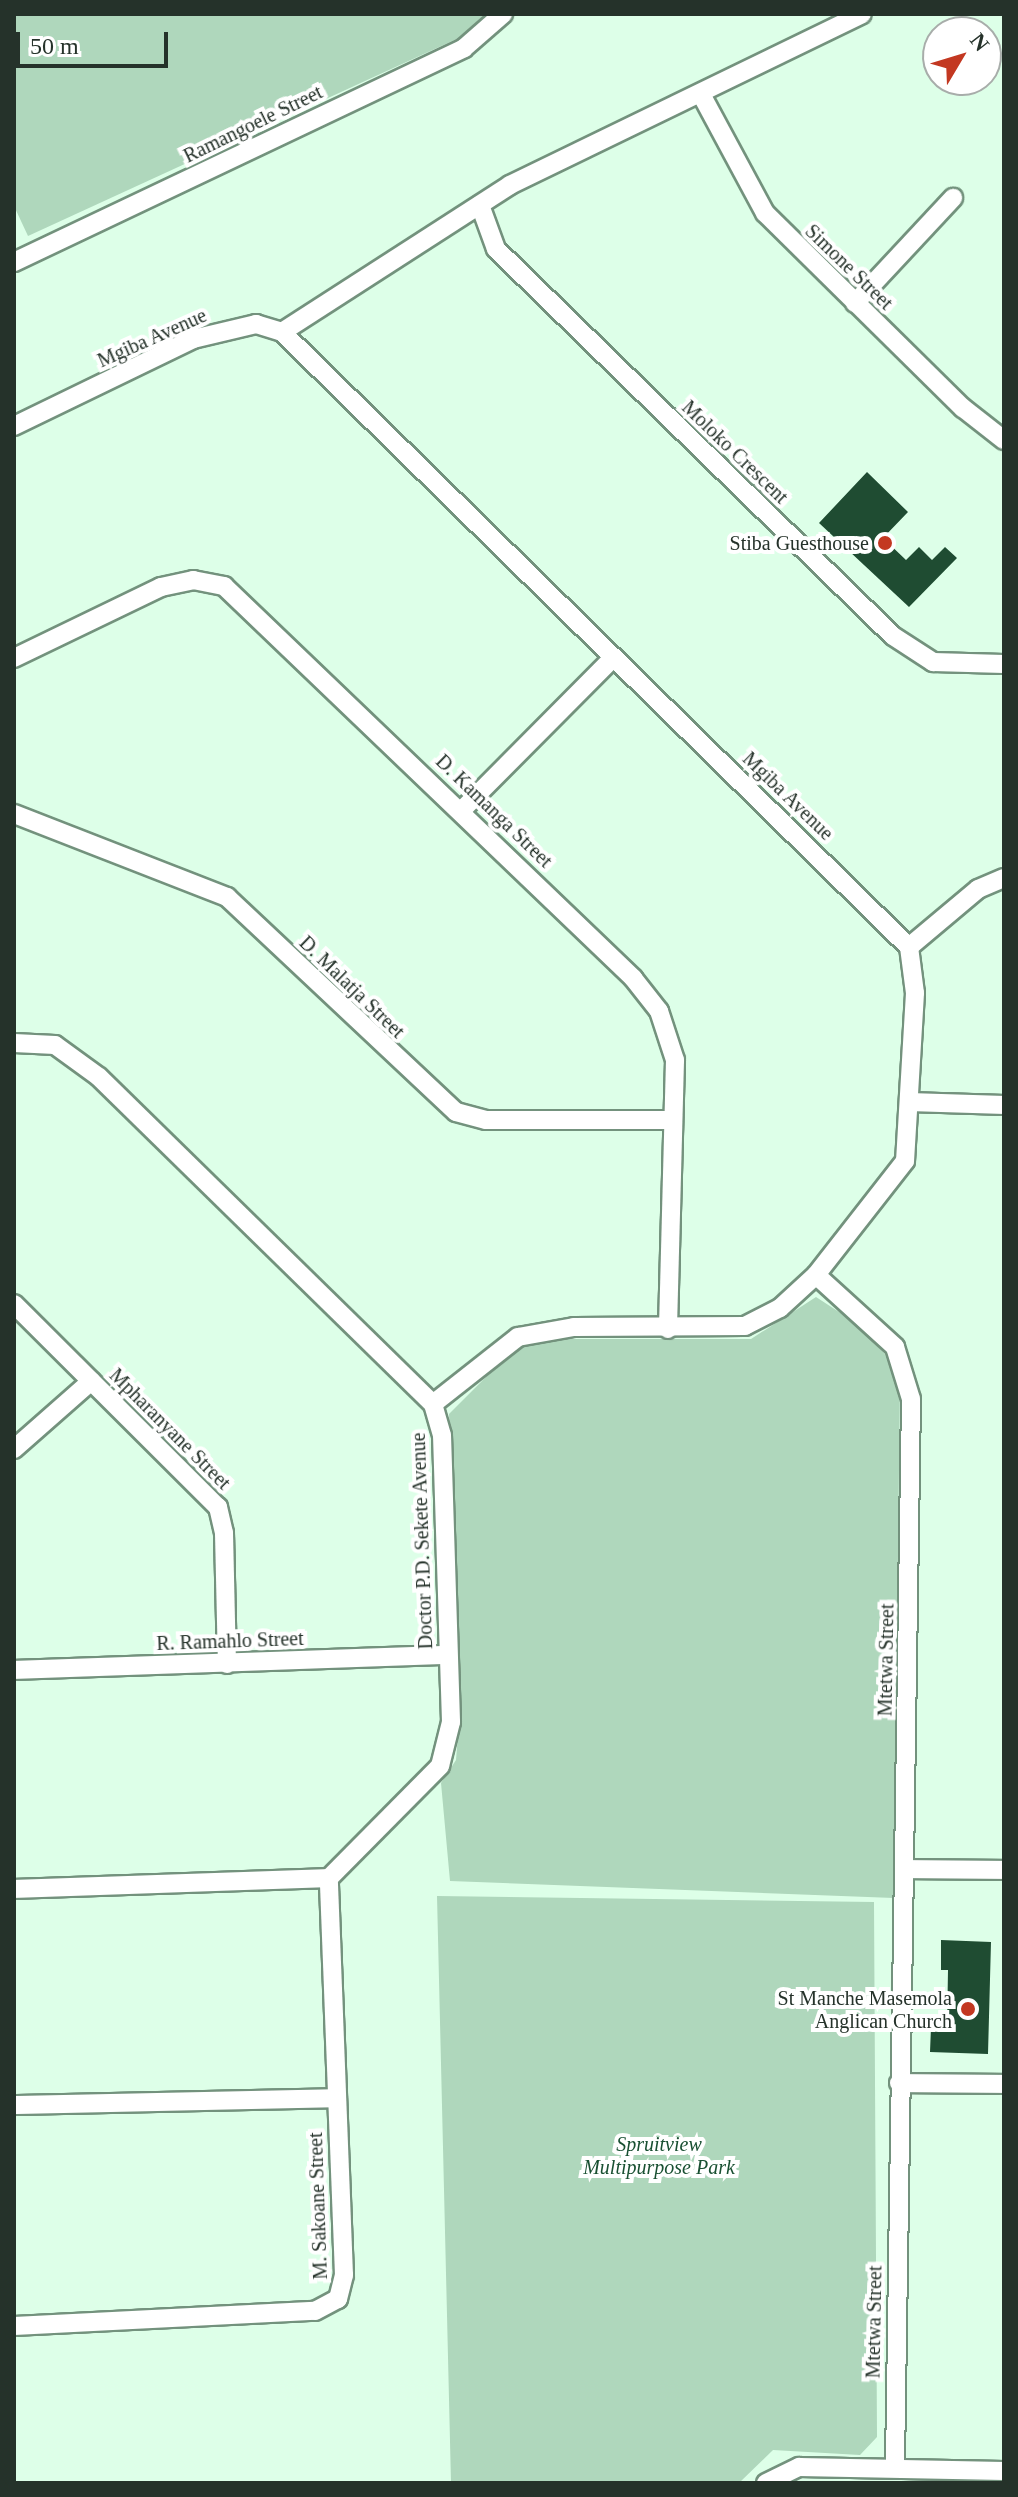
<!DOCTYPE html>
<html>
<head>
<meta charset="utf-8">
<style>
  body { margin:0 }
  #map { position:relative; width:1018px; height:2497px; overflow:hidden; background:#ddffe8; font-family:Georgia,serif }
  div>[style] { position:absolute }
  .green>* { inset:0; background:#afd7bc }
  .building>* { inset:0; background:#1f4c32 }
  .roads { filter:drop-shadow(2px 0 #73927d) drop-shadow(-2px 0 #73927d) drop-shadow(0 2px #73927d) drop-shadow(0 -2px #73927d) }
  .minor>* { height:18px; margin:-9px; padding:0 9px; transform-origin:9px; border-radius:9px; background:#fff }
  .dots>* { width:22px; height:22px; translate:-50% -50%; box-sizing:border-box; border:4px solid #fff; border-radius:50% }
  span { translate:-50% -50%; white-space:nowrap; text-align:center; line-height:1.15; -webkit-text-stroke:8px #fff; paint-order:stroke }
  .street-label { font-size:20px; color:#25322a }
  .poi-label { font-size:20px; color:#25322a }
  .right { translate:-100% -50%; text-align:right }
  .park-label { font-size:20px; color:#195032; font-style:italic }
  .frame { position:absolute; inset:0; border:16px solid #25322a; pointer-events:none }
  .north { position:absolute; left:922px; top:16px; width:80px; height:80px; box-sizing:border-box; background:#fff; border:2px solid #a8adaa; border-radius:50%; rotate:52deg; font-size:22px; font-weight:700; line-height:32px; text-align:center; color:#25322a }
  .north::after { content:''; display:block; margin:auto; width:28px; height:36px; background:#c33821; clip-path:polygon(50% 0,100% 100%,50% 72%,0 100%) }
  .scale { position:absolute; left:16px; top:32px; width:152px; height:36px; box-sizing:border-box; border:4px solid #25322a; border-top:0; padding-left:10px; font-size:24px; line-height:28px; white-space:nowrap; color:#25322a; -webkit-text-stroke:6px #fff; paint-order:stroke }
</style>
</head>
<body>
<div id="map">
  <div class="green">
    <div style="clip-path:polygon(14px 14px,491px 14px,463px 36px,28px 236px,14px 206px)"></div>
    <div style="clip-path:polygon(816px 1297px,856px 1323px,892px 1362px,900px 1384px,894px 1898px,450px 1881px,441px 1783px,456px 1760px,460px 1709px,449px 1414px,512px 1351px,537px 1339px,751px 1339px)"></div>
    <div style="clip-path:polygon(437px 1896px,874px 1902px,877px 2437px,860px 2455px,773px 2450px,739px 2483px,451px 2483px)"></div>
  </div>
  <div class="building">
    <div style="clip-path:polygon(867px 472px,908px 512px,883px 538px,906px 560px,919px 547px,932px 560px,945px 547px,957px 558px,909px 607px,819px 523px)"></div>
    <div style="clip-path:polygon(941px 1940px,991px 1942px,988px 2054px,930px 2052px,931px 2027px,947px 2028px,948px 1970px,941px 1970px)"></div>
  </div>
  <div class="roads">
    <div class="minor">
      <div style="left:702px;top:96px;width:133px;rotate:61.7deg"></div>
      <div style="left:765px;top:213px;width:278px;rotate:44.6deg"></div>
      <div style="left:963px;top:408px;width:52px;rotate:38deg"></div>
      <div style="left:480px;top:205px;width:47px;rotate:70deg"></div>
      <div style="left:496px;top:249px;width:554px;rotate:44.27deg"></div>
      <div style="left:893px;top:636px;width:48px;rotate:33deg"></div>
      <div style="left:933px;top:662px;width:71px;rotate:1.6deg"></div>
      <div style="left:14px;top:262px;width:498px;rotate:-25.4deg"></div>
      <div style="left:464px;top:48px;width:52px;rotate:-41.1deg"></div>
      <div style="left:855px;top:303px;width:144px;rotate:-47deg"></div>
      <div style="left:282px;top:332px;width:271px;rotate:-32.8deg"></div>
      <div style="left:510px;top:185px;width:391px;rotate:-25.9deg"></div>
      <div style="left:14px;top:426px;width:199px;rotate:-25.9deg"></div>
      <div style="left:193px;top:339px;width:65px;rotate:-13.4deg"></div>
      <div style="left:256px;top:324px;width:27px;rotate:17deg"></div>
      <div style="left:282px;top:332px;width:878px;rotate:44.45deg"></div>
      <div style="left:909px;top:947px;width:46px;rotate:82.6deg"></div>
      <div style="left:915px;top:993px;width:168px;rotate:93.4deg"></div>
      <div style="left:905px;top:1161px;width:145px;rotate:128deg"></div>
      <div style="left:816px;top:1275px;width:49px;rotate:137.5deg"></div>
      <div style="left:780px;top:1308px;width:39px;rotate:153deg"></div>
      <div style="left:745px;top:1326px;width:171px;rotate:179.7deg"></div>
      <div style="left:574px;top:1327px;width:57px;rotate:169.9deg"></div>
      <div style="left:518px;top:1337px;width:108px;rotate:141.8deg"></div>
      <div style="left:14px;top:658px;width:163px;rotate:-25.8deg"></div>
      <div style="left:161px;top:587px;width:33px;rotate:-12deg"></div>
      <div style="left:193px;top:580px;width:32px;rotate:11deg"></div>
      <div style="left:224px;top:586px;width:567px;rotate:43.78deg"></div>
      <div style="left:633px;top:978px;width:42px;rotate:51.8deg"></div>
      <div style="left:659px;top:1011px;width:52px;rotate:71.9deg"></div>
      <div style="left:675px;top:1060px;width:269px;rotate:91.5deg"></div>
      <div style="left:462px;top:810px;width:214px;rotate:-45.2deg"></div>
      <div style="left:14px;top:814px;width:229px;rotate:21.3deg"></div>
      <div style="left:227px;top:897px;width:314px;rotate:43.2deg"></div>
      <div style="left:456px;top:1112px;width:31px;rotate:15deg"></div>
      <div style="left:486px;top:1120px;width:187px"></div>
      <div style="left:909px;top:947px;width:90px;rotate:-40deg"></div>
      <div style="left:978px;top:889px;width:28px;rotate:-23deg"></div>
      <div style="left:14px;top:1043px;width:41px;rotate:2.8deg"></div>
      <div style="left:55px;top:1045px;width:54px;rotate:36deg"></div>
      <div style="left:99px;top:1077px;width:467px;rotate:44.4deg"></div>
      <div style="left:433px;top:1404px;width:32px;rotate:74deg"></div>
      <div style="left:442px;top:1435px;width:287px;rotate:88.2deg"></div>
      <div style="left:451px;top:1722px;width:45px;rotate:104deg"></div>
      <div style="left:440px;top:1766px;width:158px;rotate:134.7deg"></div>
      <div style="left:329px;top:1878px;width:315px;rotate:178deg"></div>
      <div style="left:910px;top:1102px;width:94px;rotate:1.8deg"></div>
      <div style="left:816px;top:1275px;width:107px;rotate:42.3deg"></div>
      <div style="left:895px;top:1347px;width:54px;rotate:72.9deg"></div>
      <div style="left:911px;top:1399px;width:1067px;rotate:90.86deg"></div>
      <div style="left:14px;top:1304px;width:288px;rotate:44.9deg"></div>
      <div style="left:218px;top:1507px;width:27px;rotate:77deg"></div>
      <div style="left:224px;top:1533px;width:131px;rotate:88.7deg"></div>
      <div style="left:14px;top:1449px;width:103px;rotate:-41.4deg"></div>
      <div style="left:14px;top:1670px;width:434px;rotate:-2deg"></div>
      <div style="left:906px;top:1869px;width:98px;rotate:0.6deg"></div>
      <div style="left:899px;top:2083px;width:105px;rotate:0.5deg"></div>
      <div style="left:14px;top:2105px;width:322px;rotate:-1.2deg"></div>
      <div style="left:14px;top:2326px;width:301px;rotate:-2.9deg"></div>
      <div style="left:315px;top:2311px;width:26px;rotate:-28deg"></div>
      <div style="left:338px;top:2299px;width:25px;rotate:-76deg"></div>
      <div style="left:344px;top:2275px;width:397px;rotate:-92.2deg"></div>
      <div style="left:766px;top:2483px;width:37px;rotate:-26deg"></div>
      <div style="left:799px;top:2467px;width:205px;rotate:1.1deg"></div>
    </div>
  </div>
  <div class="dots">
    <div style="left:885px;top:543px;background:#c33821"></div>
    <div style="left:968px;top:2009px;background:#c33821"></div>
  </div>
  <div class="street-label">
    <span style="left:253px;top:124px;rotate:-26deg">Ramangoele Street</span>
    <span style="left:849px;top:267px;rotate:44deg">Simone Street</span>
    <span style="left:152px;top:338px;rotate:-24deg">Mgiba Avenue</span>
    <span style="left:735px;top:452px;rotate:44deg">Moloko Crescent</span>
    <span style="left:788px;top:796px;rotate:44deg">Mgiba Avenue</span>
    <span style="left:494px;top:811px;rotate:44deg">D. Kamanga Street</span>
    <span style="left:352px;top:987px;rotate:44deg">D. Malatja Street</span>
    <span style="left:170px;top:1429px;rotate:45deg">Mpharanyane Street</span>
    <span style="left:422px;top:1541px;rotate:-92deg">Doctor P.D. Sekete Avenue</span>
    <span style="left:230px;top:1641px;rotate:-2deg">R. Ramahlo Street</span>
    <span style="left:886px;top:1660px;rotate:-89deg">Mtetwa Street</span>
    <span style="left:318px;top:2206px;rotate:-92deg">M. Sakoane Street</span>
    <span style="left:874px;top:2322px;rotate:-89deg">Mtetwa Street</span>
  </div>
  <div class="poi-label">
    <span class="right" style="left:869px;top:543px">Stiba Guesthouse</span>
    <span class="right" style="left:952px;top:2010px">St Manche Masemola<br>Anglican Church</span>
  </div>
  <div class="park-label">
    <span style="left:659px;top:2156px">Spruitview<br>Multipurpose Park</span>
  </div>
  <div class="frame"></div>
  <div class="north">N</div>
  <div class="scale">50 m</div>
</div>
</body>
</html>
